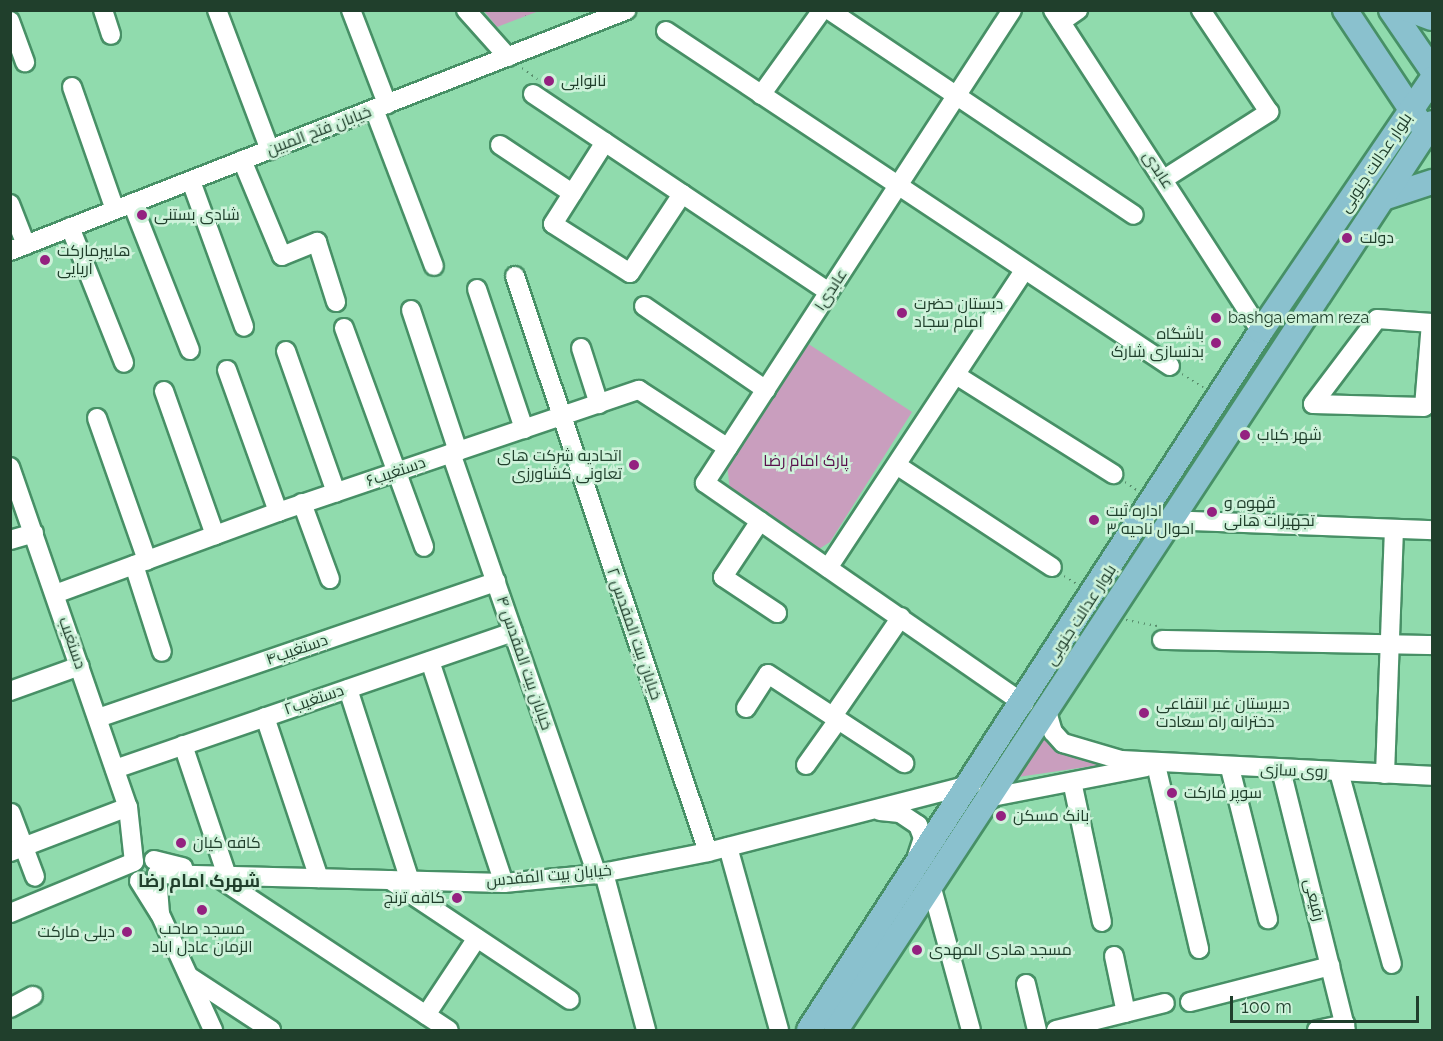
<!DOCTYPE html>
<html>
<head>
<meta charset="utf-8">
<style>
  body { margin:0 }
  #map { position:relative; width:1443px; height:1041px; overflow:hidden; background:#90dbad; font-family:Raleway,Cairo,sans-serif }
  div>[style] { position:absolute }
  .green>* { inset:0; background:#c99ebe }
  .path>* { height:2px; margin-top:-1px; transform-origin:0; background:repeating-linear-gradient(90deg,#578c6b 0 1.5px,transparent 0 6px) }
  .roads { filter:drop-shadow(2px 0 #479066) drop-shadow(-2px 0 #479066) drop-shadow(0 2px #479066) drop-shadow(0 -2px #479066) }
  .minor>* { height:18px; margin:-9px; padding:0 9px; transform-origin:9px; border-radius:9px; background:#fff }
  .major>* { height:24px; margin:-12px; padding:0 12px; transform-origin:12px; border-radius:12px; background:#8ac1ce }
  .dots>* { width:16px; height:16px; translate:-50% -50%; box-sizing:border-box; border:3px solid #cef2da; border-radius:50% }
  span { translate:-50% -50%; white-space:nowrap; text-align:center; line-height:1.15; -webkit-text-stroke:5px #cef2da; paint-order:stroke }
  .poi-label { font-size:16px; color:#203f2c }
  .left { translate:0 -50%; text-align:left }
  .right { translate:-100% -50%; text-align:right }
  .street-label { font-size:16px; color:#203f2c }
  .park-label { font-size:16px; color:#590f4c }
  .neighbourhood-label { font-size:18px; color:#203f2c; font-weight:700 }
  .frame { position:absolute; inset:0; border:12px solid #203f2c; pointer-events:none }
  .scale { position:absolute; left:1230px; top:996px; width:189px; height:27px; box-sizing:border-box; border:3px solid #203f2c; border-top:0; padding-left:8px; font-size:18px; line-height:21px; white-space:nowrap; color:#203f2c; -webkit-text-stroke:4px #cef2da; paint-order:stroke }
</style>
</head>
<body>
<div id="map">
  <div class="green">
    <div style="clip-path:polygon(484px 11px,539px 11px,497px 27px)"></div>
    <div style="clip-path:polygon(807px 343px,912px 412px,830px 542px,816px 551px,730px 491px,727px 464px)"></div>
    <div style="clip-path:polygon(1046px 731px,1113px 763px,1018px 777px)"></div>
  </div>
  <div class="path">
    <div style="left:523px;top:10px;width:6px;rotate:72deg"></div>
    <div style="left:522px;top:68px;width:19px;rotate:36deg"></div>
    <div style="left:1182px;top:374px;width:25px;rotate:32deg"></div>
    <div style="left:1125px;top:482px;width:16px;rotate:35deg"></div>
    <div style="left:1064px;top:576px;width:15px;rotate:32deg"></div>
    <div style="left:1126px;top:620px;width:32px;rotate:11deg"></div>
  </div>
  <div class="roads">
    <div class="minor">
      <div style="left:103px;top:10px;width:26px;rotate:72deg"></div>
      <div style="left:217px;top:10px;width:150px;rotate:69.3deg"></div>
      <div style="left:351px;top:10px;width:101px;rotate:69deg"></div>
      <div style="left:466px;top:10px;width:63px;rotate:48.2deg"></div>
      <div style="left:829px;top:10px;width:367px;rotate:33.9deg"></div>
      <div style="left:1012px;top:10px;width:564px;rotate:122.99deg"></div>
      <div style="left:705px;top:483px;width:388px;rotate:34.7deg"></div>
      <div style="left:1053px;top:10px;width:382px;rotate:57.1deg"></div>
      <div style="left:10px;top:21px;width:44px;rotate:69.9deg"></div>
      <div style="left:1061px;top:22px;width:21px;rotate:-35deg"></div>
      <div style="left:666px;top:31px;width:605px;rotate:33.61deg"></div>
      <div style="left:72px;top:87px;width:130px;rotate:70.7deg"></div>
      <div style="left:533px;top:94px;width:356px;rotate:33.8deg"></div>
      <div style="left:761px;top:95px;width:105px;rotate:-54.3deg"></div>
      <div style="left:374px;top:109px;width:168px;rotate:69.1deg"></div>
      <div style="left:605px;top:142px;width:97px;rotate:122.4deg"></div>
      <div style="left:553px;top:224px;width:91px;rotate:32.5deg"></div>
      <div style="left:630px;top:273px;width:95px;rotate:-56.6deg"></div>
      <div style="left:500px;top:145px;width:87px;rotate:33.7deg"></div>
      <div style="left:242px;top:160px;width:104px;rotate:67.4deg"></div>
      <div style="left:282px;top:256px;width:38px;rotate:-22deg"></div>
      <div style="left:317px;top:242px;width:63px;rotate:72.4deg"></div>
      <div style="left:1164px;top:179px;width:125px;rotate:-32.5deg"></div>
      <div style="left:1269px;top:112px;width:123px;rotate:-123.7deg"></div>
      <div style="left:191px;top:181px;width:155px;rotate:70deg"></div>
      <div style="left:132px;top:203px;width:158px;rotate:68.5deg"></div>
      <div style="left:10px;top:204px;width:44px;rotate:68.7deg"></div>
      <div style="left:70px;top:227px;width:146px;rotate:68.3deg"></div>
      <div style="left:10px;top:251px;width:662px;rotate:-21.34deg"></div>
      <div style="left:515px;top:276px;width:607px;rotate:71.48deg"></div>
      <div style="left:477px;top:289px;width:148px;rotate:71.4deg"></div>
      <div style="left:644px;top:306px;width:148px;rotate:34.5deg"></div>
      <div style="left:411px;top:310px;width:149px;rotate:71.6deg"></div>
      <div style="left:1431px;top:323px;width:84px;rotate:94.8deg"></div>
      <div style="left:1424px;top:407px;width:111px;rotate:-178.5deg"></div>
      <div style="left:1313px;top:404px;width:106px;rotate:-53deg"></div>
      <div style="left:1377px;top:319px;width:55px;rotate:4.2deg"></div>
      <div style="left:344px;top:328px;width:233px;rotate:69.9deg"></div>
      <div style="left:581px;top:348px;width:59px;rotate:72.2deg"></div>
      <div style="left:286px;top:351px;width:150px;rotate:70.5deg"></div>
      <div style="left:227px;top:370px;width:151px;rotate:70.2deg"></div>
      <div style="left:956px;top:375px;width:186px;rotate:32.2deg"></div>
      <div style="left:164px;top:391px;width:153px;rotate:70.5deg"></div>
      <div style="left:97px;top:418px;width:151px;rotate:70.6deg"></div>
      <div style="left:451px;top:453px;width:446px;rotate:70.9deg"></div>
      <div style="left:898px;top:466px;width:184px;rotate:33.3deg"></div>
      <div style="left:10px;top:467px;width:360px;rotate:70.9deg"></div>
      <div style="left:128px;top:807px;width:55px;rotate:83.8deg"></div>
      <div style="left:134px;top:862px;width:134px;rotate:157.6deg"></div>
      <div style="left:302px;top:503px;width:81px;rotate:69.8deg"></div>
      <div style="left:1168px;top:520px;width:264px;rotate:2.2deg"></div>
      <div style="left:760px;top:521px;width:67px;rotate:123.5deg"></div>
      <div style="left:723px;top:577px;width:65px;rotate:33.7deg"></div>
      <div style="left:10px;top:540px;width:25px;rotate:-16deg"></div>
      <div style="left:134px;top:565px;width:91px;rotate:72.2deg"></div>
      <div style="left:828px;top:568px;width:356px;rotate:-56.6deg"></div>
      <div style="left:55px;top:594px;width:238px;rotate:-20.2deg"></div>
      <div style="left:278px;top:512px;width:381px;rotate:-18.7deg"></div>
      <div style="left:639px;top:390px;width:106px;rotate:33.1deg"></div>
      <div style="left:1162px;top:640px;width:270px;rotate:1.1deg"></div>
      <div style="left:430px;top:661px;width:234px;rotate:71.6deg"></div>
      <div style="left:348px;top:689px;width:202px;rotate:72.1deg"></div>
      <div style="left:10px;top:691px;width:74px;rotate:-19.7deg"></div>
      <div style="left:746px;top:708px;width:40px;rotate:-57.1deg"></div>
      <div style="left:768px;top:674px;width:163px;rotate:33.2deg"></div>
      <div style="left:1046px;top:708px;width:25px;rotate:74deg"></div>
      <div style="left:1053px;top:732px;width:15px;rotate:48deg"></div>
      <div style="left:1063px;top:743px;width:60px;rotate:16.3deg"></div>
      <div style="left:1121px;top:760px;width:311px;rotate:2.9deg"></div>
      <div style="left:833px;top:716px;width:120px;rotate:-55.5deg"></div>
      <div style="left:265px;top:717px;width:170px;rotate:71.5deg"></div>
      <div style="left:98px;top:718px;width:421px;rotate:-18.9deg"></div>
      <div style="left:183px;top:745px;width:138px;rotate:71.4deg"></div>
      <div style="left:806px;top:765px;width:55px;rotate:-54.6deg"></div>
      <div style="left:1156px;top:765px;width:189px;rotate:76.8deg"></div>
      <div style="left:1230px;top:768px;width:156px;rotate:75.9deg"></div>
      <div style="left:115px;top:769px;width:421px;rotate:-19deg"></div>
      <div style="left:1281px;top:770px;width:268px;rotate:76deg"></div>
      <div style="left:1339px;top:772px;width:199px;rotate:74.6deg"></div>
      <div style="left:1385px;top:774px;width:245px;rotate:-87.9deg"></div>
      <div style="left:1073px;top:786px;width:139px;rotate:78deg"></div>
      <div style="left:987px;top:798px;width:162px;rotate:-11deg"></div>
      <div style="left:880px;top:811px;width:20px;rotate:6deg"></div>
      <div style="left:900px;top:813px;width:22px;rotate:34deg"></div>
      <div style="left:918px;top:825px;width:14px;rotate:69deg"></div>
      <div style="left:923px;top:838px;width:19px;rotate:108deg"></div>
      <div style="left:11px;top:813px;width:68px;rotate:69.4deg"></div>
      <div style="left:728px;top:847px;width:190px;rotate:74.4deg"></div>
      <div style="left:10px;top:852px;width:126px;rotate:-20.9deg"></div>
      <div style="left:154px;top:860px;width:30px;rotate:14deg"></div>
      <div style="left:604px;top:873px;width:163px;rotate:75deg"></div>
      <div style="left:216px;top:876px;width:279px;rotate:33.5deg"></div>
      <div style="left:390px;top:880px;width:216px;rotate:33.7deg"></div>
      <div style="left:139px;top:881px;width:39px;rotate:58deg"></div>
      <div style="left:160px;top:914px;width:128px;rotate:65.4deg"></div>
      <div style="left:931px;top:885px;width:150px;rotate:74.6deg"></div>
      <div style="left:160px;top:914px;width:40px;rotate:-94.3deg"></div>
      <div style="left:157px;top:874px;width:347px;rotate:1.5deg"></div>
      <div style="left:504px;top:883px;width:93px;rotate:-5.5deg"></div>
      <div style="left:597px;top:874px;width:113px;rotate:-11.2deg"></div>
      <div style="left:708px;top:852px;width:273px;rotate:-14.4deg"></div>
      <div style="left:1114px;top:956px;width:58px;rotate:78.1deg"></div>
      <div style="left:190px;top:977px;width:97px;rotate:33.2deg"></div>
      <div style="left:1026px;top:984px;width:47px;rotate:76.6deg"></div>
      <div style="left:1190px;top:1002px;width:145px;rotate:-14.4deg"></div>
      <div style="left:10px;top:1008px;width:26px;rotate:-28deg"></div>
      <div style="left:426px;top:1015px;width:92px;rotate:-56.5deg"></div>
      <div style="left:1056px;top:1030px;width:112px;rotate:-13.9deg"></div>
      <div style="left:1317px;top:1030px;width:29px;rotate:-12deg"></div>
    </div>
    <div class="major">
      <div style="left:1345px;top:10px;width:136px;rotate:56.4deg"></div>
      <div style="left:1391px;top:10px;width:73px;rotate:55.7deg"></div>
      <div style="left:1410px;top:10px;width:23px;rotate:20deg"></div>
      <div style="left:1383px;top:198px;width:52px;rotate:-18.1deg"></div>
      <div style="left:809px;top:1030px;width:832px;rotate:-57.11deg"></div>
      <div style="left:1261px;top:331px;width:305px;rotate:-55.8deg"></div>
      <div style="left:836px;top:1030px;width:1085px;rotate:-56.69deg"></div>
    </div>
  </div>
  <div class="dots">
    <div style="left:549px;top:81px;background:#942180"></div>
    <div style="left:142px;top:215px;background:#942180"></div>
    <div style="left:1347px;top:238px;background:#942180"></div>
    <div style="left:45px;top:260px;background:#942180"></div>
    <div style="left:902px;top:313px;background:#942180"></div>
    <div style="left:1216px;top:318px;background:#942180"></div>
    <div style="left:1216px;top:343px;background:#942180"></div>
    <div style="left:1245px;top:435px;background:#942180"></div>
    <div style="left:634px;top:465px;background:#942180"></div>
    <div style="left:1212px;top:512px;background:#942180"></div>
    <div style="left:1094px;top:520px;background:#942180"></div>
    <div style="left:1144px;top:713px;background:#942180"></div>
    <div style="left:1172px;top:793px;background:#942180"></div>
    <div style="left:1001px;top:816px;background:#942180"></div>
    <div style="left:181px;top:843px;background:#942180"></div>
    <div style="left:457px;top:898px;background:#942180"></div>
    <div style="left:202px;top:910px;background:#942180"></div>
    <div style="left:127px;top:932px;background:#942180"></div>
    <div style="left:917px;top:950px;background:#942180"></div>
  </div>
  <div class="poi-label">
    <span class="left" style="left:561px;top:81px">نانوایی</span>
    <span class="left" style="left:154px;top:215px">شادی بستنی</span>
    <span class="left" style="left:1360px;top:238px">دولت</span>
    <span class="left" style="left:57px;top:260px">هایپرمارکت<br>آریایی</span>
    <span class="left" style="left:914px;top:313px">دبستان حضرت<br>امام سجاد</span>
    <span class="left" style="left:1228px;top:318px">bashga emam reza</span>
    <span class="right" style="left:1204px;top:343px">باشگاه<br>بدنسازی شارک</span>
    <span class="left" style="left:1257px;top:435px">شهر کباب</span>
    <span class="right" style="left:622px;top:465px">اتحادیه شرکت های<br>تعاونی کشاورزی</span>
    <span class="left" style="left:1224px;top:512px">قهوه و<br>تجهیزات هانی</span>
    <span class="left" style="left:1106px;top:520px">اداره ثبت<br>احوال ناحیه ۳</span>
    <span class="left" style="left:1156px;top:713px">دبیرستان غیر انتفاعی<br>دخترانه راه سعادت</span>
    <span class="left" style="left:1184px;top:793px">سوپر مارکت</span>
    <span class="left" style="left:1013px;top:816px">بانک مسکن</span>
    <span class="left" style="left:193px;top:843px">کافه کیان</span>
    <span class="right" style="left:445px;top:898px">کافه ترنج</span>
    <span style="left:202px;top:938px">مسجد صاحب<br>الزمان عادل اباد</span>
    <span class="right" style="left:115px;top:932px">دیلی مارکت</span>
    <span class="left" style="left:929px;top:950px">مسجد هادی المهدی</span>
  </div>
  <div class="street-label">
    <span style="left:319px;top:131px;rotate:-21deg">خیابان فتح المبین</span>
    <span style="left:1376px;top:163px;rotate:-56deg">بلوار عدالت جنوبی</span>
    <span style="left:1158px;top:170px;rotate:57deg">عابدی</span>
    <span style="left:831px;top:290px;rotate:-57deg">۱عابدی</span>
    <span style="left:396px;top:472px;rotate:-19deg">دستغیب۶</span>
    <span style="left:1081px;top:615px;rotate:-57deg">بلوار عدالت جنوبی</span>
    <span style="left:634px;top:634px;rotate:71deg">خیابان بیت المقدس ۲</span>
    <span style="left:72px;top:643px;rotate:71deg">دستغیب</span>
    <span style="left:297px;top:650px;rotate:-19deg">دستغیب۴</span>
    <span style="left:524px;top:663px;rotate:71deg">خیابان بیت المقدس ۴</span>
    <span style="left:314px;top:700px;rotate:-19deg">۲دستغیب</span>
    <span style="left:1294px;top:771px;rotate:2deg">روی سازی</span>
    <span style="left:549px;top:876px;rotate:-5deg">خیابان بیت المقدس</span>
    <span style="left:1314px;top:900px;rotate:76deg">رفیعی</span>
  </div>
  <div class="park-label">
    <span style="left:806px;top:461px">پارک امام رضا</span>
  </div>
  <div class="neighbourhood-label">
    <span style="left:199px;top:881px">شهرک امام رضا</span>
  </div>
  <div class="frame"></div>
  <div class="scale">100 m</div>
</div>
</body>
</html>
